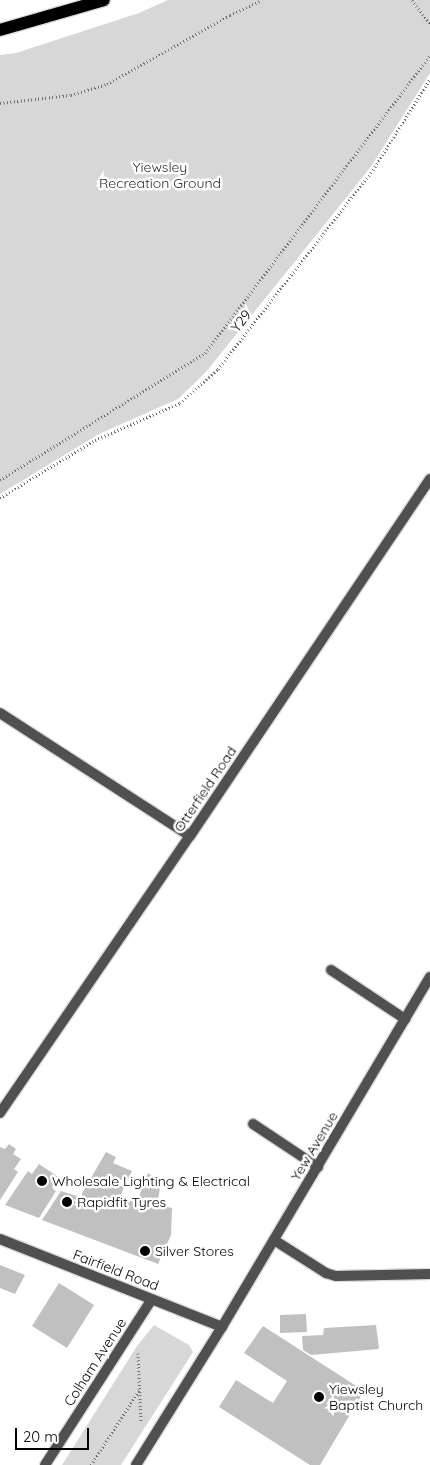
<!DOCTYPE html>
<html>
<head>
<meta charset="utf-8">
<style>
  body { margin:0 }
  #map { position:relative; width:430px; height:1465px; overflow:hidden; background:#fff; font-family:Quicksand,sans-serif }
  div>[style] { position:absolute }
  .green>* { inset:0; background:#d7d7d7 }
  .building>* { inset:0; background:#c0c0c0 }
  .path>* { height:3px; margin-top:-1.5px; transform-origin:0; background:repeating-linear-gradient(90deg,#727272 0 1px,transparent 0 3.5px) }
  .roads { filter:drop-shadow(1px 0 #dbdbdb) drop-shadow(-1px 0 #dbdbdb) drop-shadow(0 1px #dbdbdb) drop-shadow(0 -1px #dbdbdb) }
  .service>* { height:10px; margin:-5px; padding:0 5px; transform-origin:5px; border-radius:5px; background:#505050 }
  .minor>* { height:10px; margin:-5px; padding:0 5px; transform-origin:5px; border-radius:5px; background:#505050 }
  .primary>* { height:12px; margin:-6px; padding:0 6px; transform-origin:6px; border-radius:6px; background:#000 }
  .dots>* { width:14px; height:14px; translate:-50% -50%; box-sizing:border-box; border:2px solid #fff; border-radius:50% }
  span { translate:-50% -50%; white-space:nowrap; text-align:center; line-height:1.15; -webkit-text-stroke:5px #fff; paint-order:stroke }
  .park-label { font-size:14px; color:#2e2e2e }
  .street-label { font-size:14px; color:#000 }
  .poi-label { font-size:14px; color:#000 }
  .left { translate:0 -50%; text-align:left }
  .scale { position:absolute; left:15px; top:1428px; width:74px; height:22px; box-sizing:border-box; border:2px solid #000; border-top:0; padding-left:6px; font-size:15px; line-height:18px; white-space:nowrap; color:#000; -webkit-text-stroke:4px #fff; paint-order:stroke }
</style>
</head>
<body>
<div id="map">
  <div class="green">
    <div style="clip-path:polygon(168px 0,430px 0,430px 73px,370px 168px,206px 372px,178px 399px,99px 434px,0 494px,0 55px,16px 53px,139px 13px)"></div>
    <div style="clip-path:polygon(154px 1325px,189px 1345px,193px 1352px,121px 1465px,62px 1465px,137px 1346px)"></div>
  </div>
  <div class="building">
    <div style="clip-path:polygon(9px 1144px,16px 1149px,13px 1154px,21px 1159px,14px 1169px,18px 1172px,0 1200px,0 1147px,5px 1149px)"></div>
    <div style="clip-path:polygon(106px 1152px,116px 1157px,113px 1163px,132px 1171px,120px 1196px,137px 1202px,148px 1173px,161px 1182px,157px 1205px,172px 1208px,171px 1235px,158px 1264px,42px 1220px,61px 1191px,80px 1197px)"></div>
    <div style="clip-path:polygon(39px 1164px,60px 1178px,53px 1189px,56px 1191px,39px 1218px,5px 1205px,28px 1171px,32px 1174px)"></div>
    <div style="clip-path:polygon(0 1265px,25px 1275px,15px 1294px,0 1288px)"></div>
    <div style="clip-path:polygon(59px 1283px,94px 1305px,67px 1348px,32px 1326px)"></div>
    <div style="clip-path:polygon(306px 1314px,307px 1332px,280px 1333px,280px 1315px)"></div>
    <div style="clip-path:polygon(376px 1325px,379px 1349px,311px 1355px,303px 1350px,302px 1336px,323px 1335px,324px 1328px)"></div>
    <div style="clip-path:polygon(263px 1326px,364px 1391px,320px 1465px,310px 1465px,219px 1407px,236px 1380px,273px 1403px,287px 1381px,244px 1353px)"></div>
  </div>
  <div class="path">
    <div style="left:412px;top:0;width:30px;rotate:53deg"></div>
    <div style="left:0;top:103px;width:71px;rotate:-6.4deg"></div>
    <div style="left:71px;top:95px;width:38px;rotate:-17deg"></div>
    <div style="left:107px;top:84px;width:141px;rotate:-29.3deg"></div>
    <div style="left:230px;top:15px;width:35px;rotate:-25deg"></div>
    <div style="left:0;top:480px;width:241px;rotate:-31.8deg"></div>
    <div style="left:205px;top:353px;width:373px;rotate:-52.9deg"></div>
    <div style="left:0;top:498px;width:111px;rotate:-31.4deg"></div>
    <div style="left:95px;top:440px;width:93px;rotate:-23.5deg"></div>
    <div style="left:180px;top:403px;width:51px;rotate:-41.8deg"></div>
    <div style="left:218px;top:369px;width:252px;rotate:-52.1deg"></div>
    <div style="left:373px;top:170px;width:107px;rotate:-57.9deg"></div>
    <div style="left:138px;top:1353px;width:69px;rotate:87.5deg"></div>
    <div style="left:91px;top:1465px;width:90px;rotate:-57.2deg"></div>
  </div>
  <div class="roads">
    <div class="service">
      <div style="left:0;top:713px;width:226px;rotate:32.9deg"></div>
      <div style="left:253px;top:1124px;width:78px;rotate:33.5deg"></div>
    </div>
    <div class="minor">
      <div style="left:331px;top:970px;width:89px;rotate:33.5deg"></div>
      <div style="left:0;top:1113px;width:336px;rotate:-55.6deg"></div>
      <div style="left:190px;top:836px;width:430px;rotate:-56.1deg"></div>
      <div style="left:0;top:1239px;width:239px;rotate:21.6deg"></div>
      <div style="left:274px;top:1240px;width:62px;rotate:32.4deg"></div>
      <div style="left:326px;top:1273px;width:10px;rotate:17deg"></div>
      <div style="left:336px;top:1276px;width:94px;rotate:-1.2deg"></div>
      <div style="left:45px;top:1465px;width:197px;rotate:-57.2deg"></div>
      <div style="left:136px;top:1465px;width:163px;rotate:-58.1deg"></div>
      <div style="left:222px;top:1327px;width:407px;rotate:-59.3deg"></div>
    </div>
    <div class="primary">
      <div style="left:0;top:30px;width:108px;rotate:-16.1deg"></div>
    </div>
  </div>
  <div class="dots">
    <div style="left:42px;top:1181px;background:#000"></div>
    <div style="left:67px;top:1202px;background:#000"></div>
    <div style="left:145px;top:1251px;background:#000"></div>
    <div style="left:319px;top:1397px;background:#000"></div>
  </div>
  <div class="park-label">
    <span style="left:160px;top:175px">Yiewsley<br>Recreation Ground</span>
  </div>
  <div class="street-label">
    <span style="left:241px;top:321px;rotate:-52deg">Y29</span>
    <span style="left:205px;top:789px;rotate:-56deg">Otterfield Road</span>
    <span style="left:314px;top:1146px;rotate:-59deg">Yew Avenue</span>
    <span style="left:116px;top:1270px;rotate:21deg">Fairfield Road</span>
    <span style="left:95px;top:1362px;rotate:-57deg">Colham Avenue</span>
  </div>
  <div class="poi-label">
    <span class="left" style="left:52px;top:1181px">Wholesale Lighting &amp; Electrical</span>
    <span class="left" style="left:77px;top:1202px">Rapidfit Tyres</span>
    <span class="left" style="left:155px;top:1251px">Silver Stores</span>
    <span class="left" style="left:329px;top:1397px">Yiewsley<br>Baptist Church</span>
  </div>
  <div class="scale">20 m</div>
</div>
</body>
</html>
